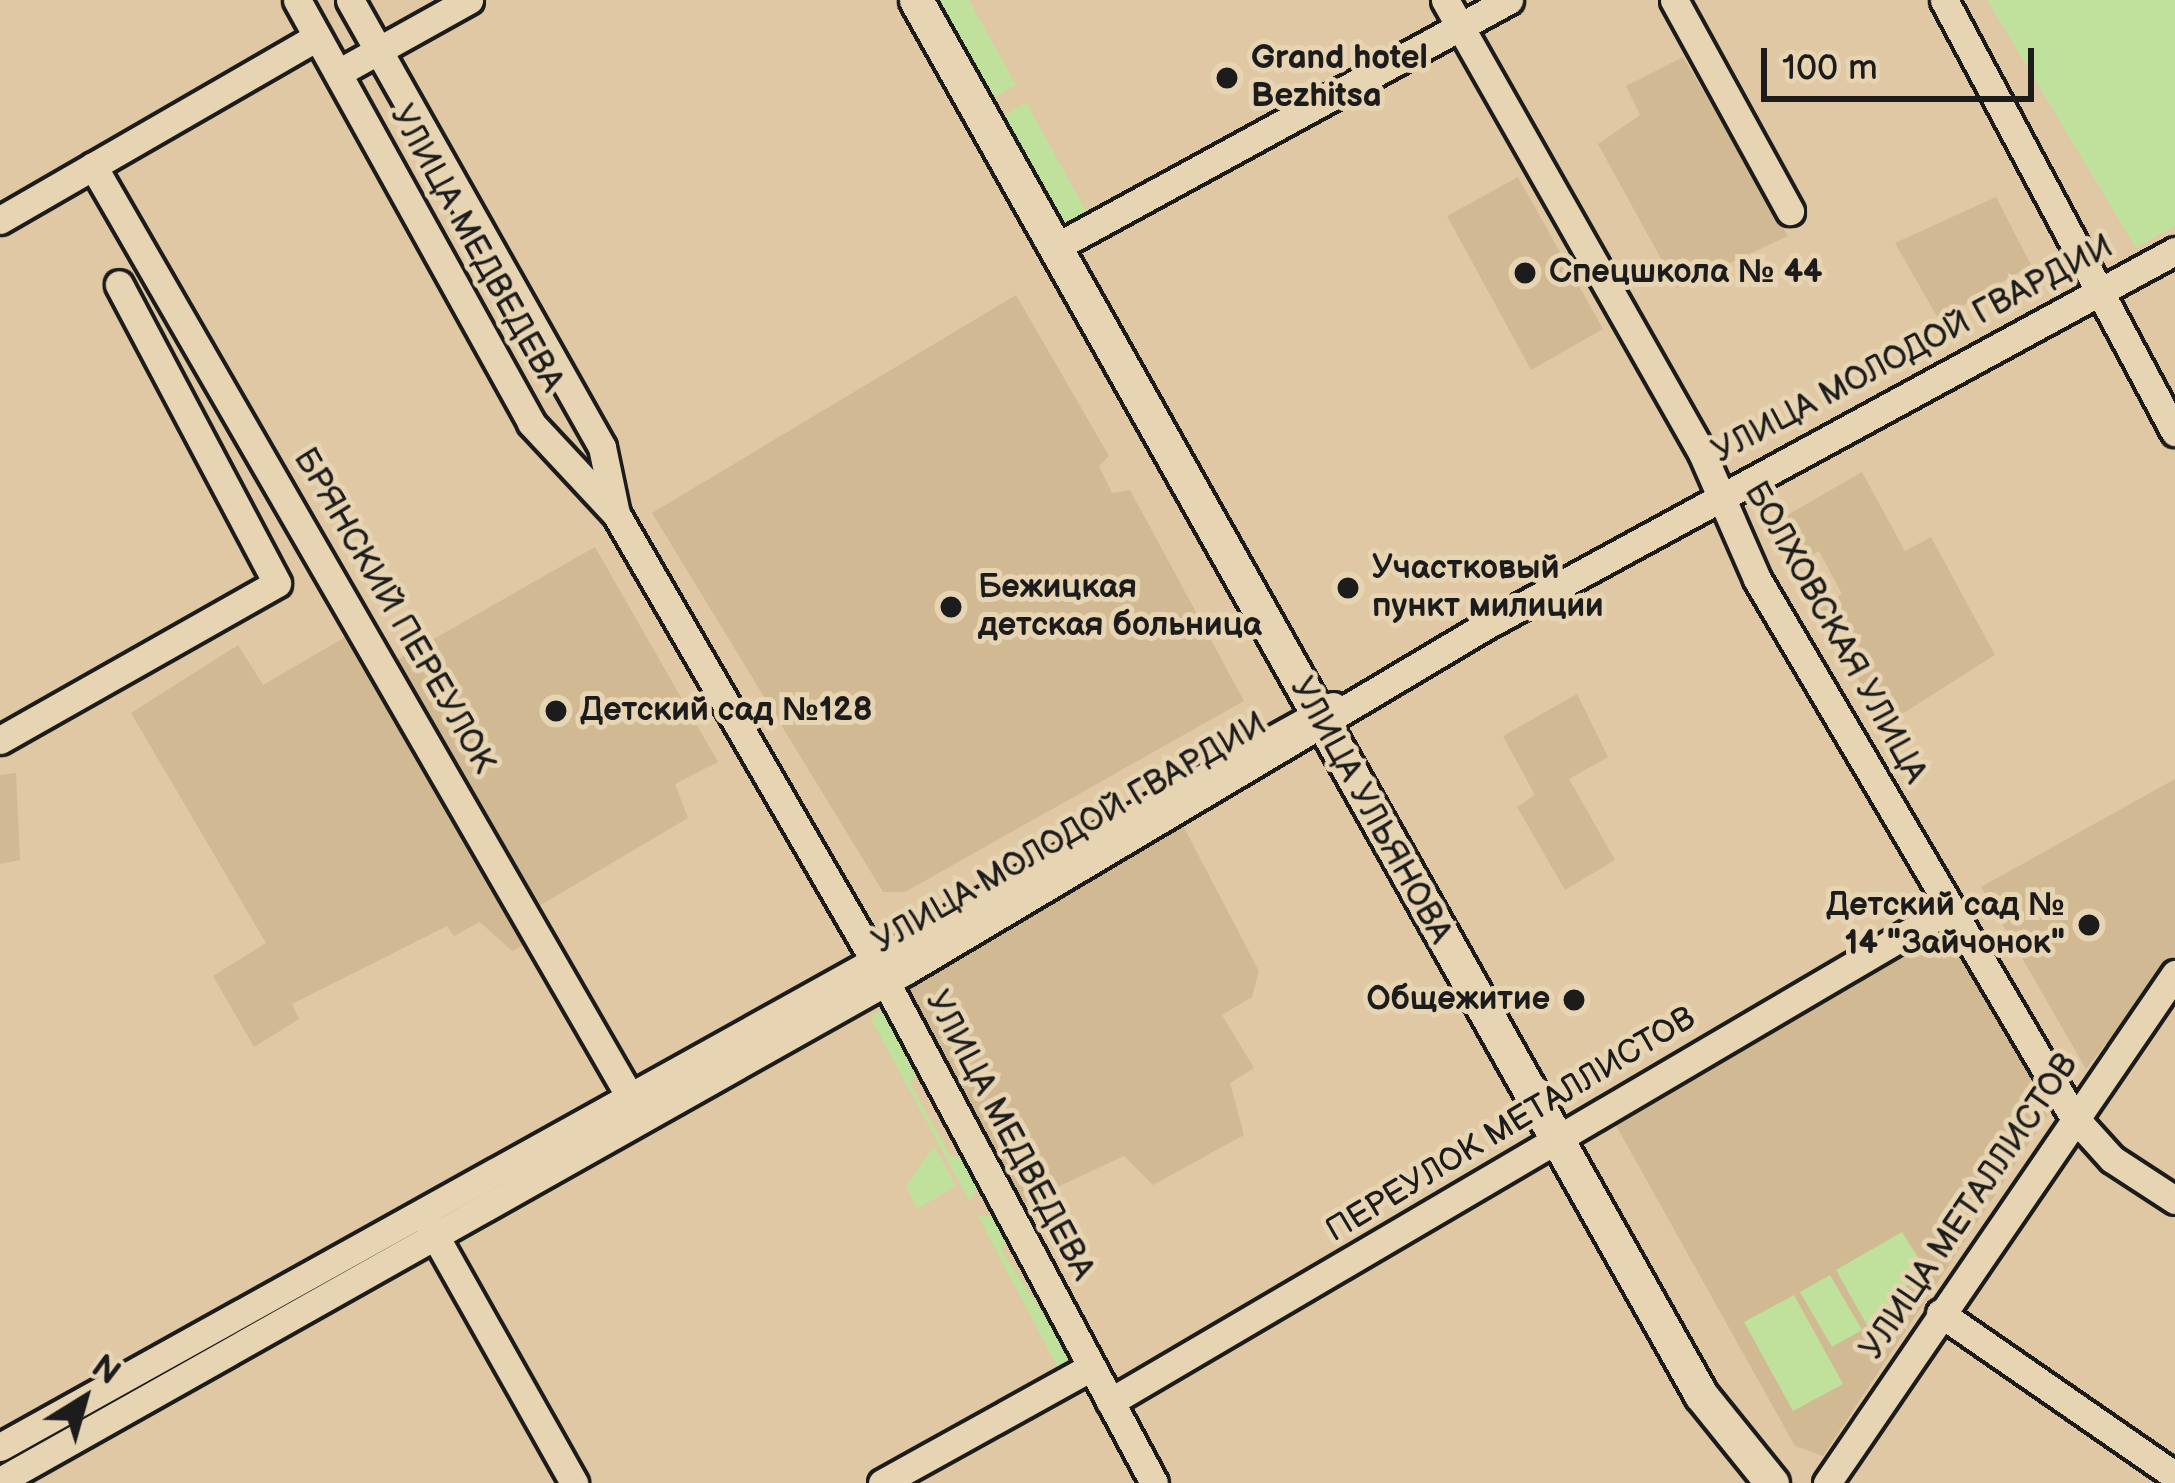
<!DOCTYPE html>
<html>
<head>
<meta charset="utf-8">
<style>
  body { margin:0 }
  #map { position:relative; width:2175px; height:1483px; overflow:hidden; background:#dfc8a3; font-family:"Balsamiq Sans",sans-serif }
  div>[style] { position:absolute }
  .built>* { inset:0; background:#d1b994 }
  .green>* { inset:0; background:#bfe19b }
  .roads { filter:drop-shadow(3px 0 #1c1c1c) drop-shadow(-3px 0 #1c1c1c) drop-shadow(0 3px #1c1c1c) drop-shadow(0 -3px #1c1c1c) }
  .minor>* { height:27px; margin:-13.5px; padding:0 13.5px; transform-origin:13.5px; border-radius:13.5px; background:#e7d4b2 }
  .major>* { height:33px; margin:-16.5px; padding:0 16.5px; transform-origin:16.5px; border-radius:16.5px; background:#e7d4b2 }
  .dots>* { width:33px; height:33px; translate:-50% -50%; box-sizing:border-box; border:6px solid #e7d4b2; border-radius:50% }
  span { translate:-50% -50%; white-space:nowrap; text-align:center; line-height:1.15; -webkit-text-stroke:10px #e7d4b2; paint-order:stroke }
  .poi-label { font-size:33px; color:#1c1c1c; font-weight:700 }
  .left { translate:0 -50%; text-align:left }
  .right { translate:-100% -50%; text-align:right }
  .street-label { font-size:33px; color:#1c1c1c }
  .north { position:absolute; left:24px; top:1339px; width:120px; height:120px; -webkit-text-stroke:9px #e7d4b2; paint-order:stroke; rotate:37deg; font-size:33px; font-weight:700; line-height:48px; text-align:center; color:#1c1c1c }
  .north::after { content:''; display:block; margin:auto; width:42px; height:54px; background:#1c1c1c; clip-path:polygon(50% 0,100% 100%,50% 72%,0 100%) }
  .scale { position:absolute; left:1761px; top:48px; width:273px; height:54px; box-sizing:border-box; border:6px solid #1c1c1c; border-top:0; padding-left:15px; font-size:36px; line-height:42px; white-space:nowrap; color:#1c1c1c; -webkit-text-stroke:9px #e7d4b2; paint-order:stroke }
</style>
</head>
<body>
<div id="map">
  <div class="built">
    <div style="clip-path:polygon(1683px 57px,1788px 236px,1677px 288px,1598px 144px,1640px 115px,1626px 86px)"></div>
    <div style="clip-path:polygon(1518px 177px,1603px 329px,1531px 370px,1447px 216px)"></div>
    <div style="clip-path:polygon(1996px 197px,2031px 265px,1939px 320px,1895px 243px)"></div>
    <div style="clip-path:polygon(1016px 295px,1109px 456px,1099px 466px,1112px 493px,1130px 490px,1244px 701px,905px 892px,883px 892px,652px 513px)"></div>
    <div style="clip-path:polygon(1862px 472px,1905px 551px,1931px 537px,1995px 655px,1883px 726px,1820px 608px,1842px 594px,1819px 551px,1795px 565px,1772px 524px)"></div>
    <div style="clip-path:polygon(595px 547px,718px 762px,675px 784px,688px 818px,534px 909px,395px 661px)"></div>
    <div style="clip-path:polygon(352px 633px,533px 940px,512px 951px,480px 922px,454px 936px,447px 926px,292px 1004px,299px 1019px,254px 1047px,213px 976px,266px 943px,131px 713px,238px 645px,263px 685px)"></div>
    <div style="clip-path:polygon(1577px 694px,1608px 757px,1569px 779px,1615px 860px,1565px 890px,1517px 807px,1535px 795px,1503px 736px)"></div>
    <div style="clip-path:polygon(16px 773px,20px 860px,0 864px,0 775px)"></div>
    <div style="clip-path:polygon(2175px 779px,2175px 956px,2086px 1069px,1981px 887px)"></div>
    <div style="clip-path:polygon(1180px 820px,1259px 971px,1252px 997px,1222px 1015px,1254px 1068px,1230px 1083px,1244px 1135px,1153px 1185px,1124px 1156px,1013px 1208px,905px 983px)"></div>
    <div style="clip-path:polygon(1946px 932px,2020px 1045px,2047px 1116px,1823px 1456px,1795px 1446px,1613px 1120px)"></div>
  </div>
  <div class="green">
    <div style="clip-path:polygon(937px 0,969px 0,1016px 85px,993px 98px)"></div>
    <div style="clip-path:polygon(1987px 0,2175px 0,2175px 226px,2136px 248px)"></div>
    <div style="clip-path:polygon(1026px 102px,1086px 211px,1079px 216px,1061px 222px,1002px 117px)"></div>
    <div style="clip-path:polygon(890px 1006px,922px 1065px,910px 1083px,951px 1157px,967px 1156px,981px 1176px,970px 1202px,870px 1017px)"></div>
    <div style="clip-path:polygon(816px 1026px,830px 1032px,459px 1244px,457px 1238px)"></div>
    <div style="clip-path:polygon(934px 1146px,956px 1186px,917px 1209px,906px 1186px)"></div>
    <div style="clip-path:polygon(1000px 1215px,1010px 1236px,1001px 1250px,1071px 1355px,1059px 1370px,978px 1216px)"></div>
    <div style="clip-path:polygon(1902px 1232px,1924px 1267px,1868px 1327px,1836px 1270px)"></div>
    <div style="clip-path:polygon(1830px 1275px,1862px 1330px,1832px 1347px,1800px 1292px)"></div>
    <div style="clip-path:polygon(1794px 1295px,1843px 1384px,1793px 1411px,1744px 1322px)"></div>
  </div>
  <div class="roads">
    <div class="minor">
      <div style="left:297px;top:0;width:483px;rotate:61deg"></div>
      <div style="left:531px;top:423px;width:125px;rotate:47deg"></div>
      <div style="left:616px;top:514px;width:513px;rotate:59.94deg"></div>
      <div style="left:873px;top:958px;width:595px;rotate:61.84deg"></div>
      <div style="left:350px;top:0;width:513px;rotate:60.59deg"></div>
      <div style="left:602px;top:447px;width:68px;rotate:78.2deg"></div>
      <div style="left:1445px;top:0;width:521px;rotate:60.43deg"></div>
      <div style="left:1702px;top:453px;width:137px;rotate:66.4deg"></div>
      <div style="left:1757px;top:579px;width:623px;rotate:59.53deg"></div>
      <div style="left:2073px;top:1116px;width:58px;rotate:47.8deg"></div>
      <div style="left:2112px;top:1159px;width:75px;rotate:33.1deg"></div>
      <div style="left:1674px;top:0;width:241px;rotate:61.2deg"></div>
      <div style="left:1944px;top:0;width:490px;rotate:61.9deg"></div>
      <div style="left:338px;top:73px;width:150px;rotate:-29.1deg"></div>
      <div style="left:93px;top:166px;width:1073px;rotate:60.02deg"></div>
      <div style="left:0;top:220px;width:366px;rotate:-30deg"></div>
      <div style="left:1056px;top:247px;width:516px;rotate:-28.6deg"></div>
      <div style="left:0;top:740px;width:318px;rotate:-29.5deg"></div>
      <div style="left:277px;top:583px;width:338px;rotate:-117.9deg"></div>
      <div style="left:426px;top:1220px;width:302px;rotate:60.6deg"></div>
      <div style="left:1940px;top:1313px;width:286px;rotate:34.7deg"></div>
      <div style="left:1110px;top:1402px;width:973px;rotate:-30.44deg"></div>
      <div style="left:0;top:1447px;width:1525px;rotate:-29.07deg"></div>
      <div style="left:0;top:1481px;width:1041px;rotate:-29.4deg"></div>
      <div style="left:907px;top:970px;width:675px;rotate:-30.75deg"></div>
      <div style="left:1487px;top:625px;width:783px;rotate:-28.53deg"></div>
      <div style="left:882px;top:1483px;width:239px;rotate:-29deg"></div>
      <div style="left:1827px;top:1483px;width:617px;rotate:-55.64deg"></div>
    </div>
    <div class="major">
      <div style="left:916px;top:0;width:1601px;rotate:60.63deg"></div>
      <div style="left:1701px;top:1395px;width:113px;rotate:51.1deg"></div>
    </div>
  </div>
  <div class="dots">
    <div style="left:1227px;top:78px;background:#1c1c1c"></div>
    <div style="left:1525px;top:273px;background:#1c1c1c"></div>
    <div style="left:1348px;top:588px;background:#1c1c1c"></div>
    <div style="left:951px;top:607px;background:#1c1c1c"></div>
    <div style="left:556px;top:711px;background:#1c1c1c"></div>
    <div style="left:2089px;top:925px;background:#1c1c1c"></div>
    <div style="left:1574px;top:1000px;background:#1c1c1c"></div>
  </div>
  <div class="poi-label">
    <span class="left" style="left:1251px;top:78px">Grand hotel<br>Bezhitsa</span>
    <span class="left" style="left:1549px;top:273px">Спецшкола № 44</span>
    <span class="left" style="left:1372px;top:588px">Участковый<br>пункт милиции</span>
    <span class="left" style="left:978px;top:607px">Бежицкая<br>детская больница</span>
    <span class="left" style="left:580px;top:711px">Детский сад №128</span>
    <span class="right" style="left:2065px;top:925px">Детский сад №<br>14 "Зайчонок"</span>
    <span class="right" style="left:1550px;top:1000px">Общежитие</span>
  </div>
  <div class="street-label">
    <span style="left:476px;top:249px;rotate:61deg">УЛИЦА МЕДВЕДЕВА</span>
    <span style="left:1913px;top:350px;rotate:-28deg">УЛИЦА МОЛОДОЙ ГВАРДИИ</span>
    <span style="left:394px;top:611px;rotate:60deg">БРЯНСКИЙ ПЕРЕУЛОК</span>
    <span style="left:1835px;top:633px;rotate:61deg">БОЛХОВСКАЯ УЛИЦА</span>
    <span style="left:1370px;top:811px;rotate:61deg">УЛИЦА УЛЬЯНОВА</span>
    <span style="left:1070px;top:834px;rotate:-30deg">УЛИЦА МОЛОДОЙ ГВАРДИИ</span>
    <span style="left:1511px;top:1125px;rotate:-31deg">ПЕРЕУЛОК МЕТАЛЛИСТОВ</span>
    <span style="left:1009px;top:1136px;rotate:62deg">УЛИЦА МЕДВЕДЕВА</span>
    <span style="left:1970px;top:1207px;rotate:-56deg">УЛИЦА МЕТАЛЛИСТОВ</span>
  </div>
  <div class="north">N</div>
  <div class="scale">100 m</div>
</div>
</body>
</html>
